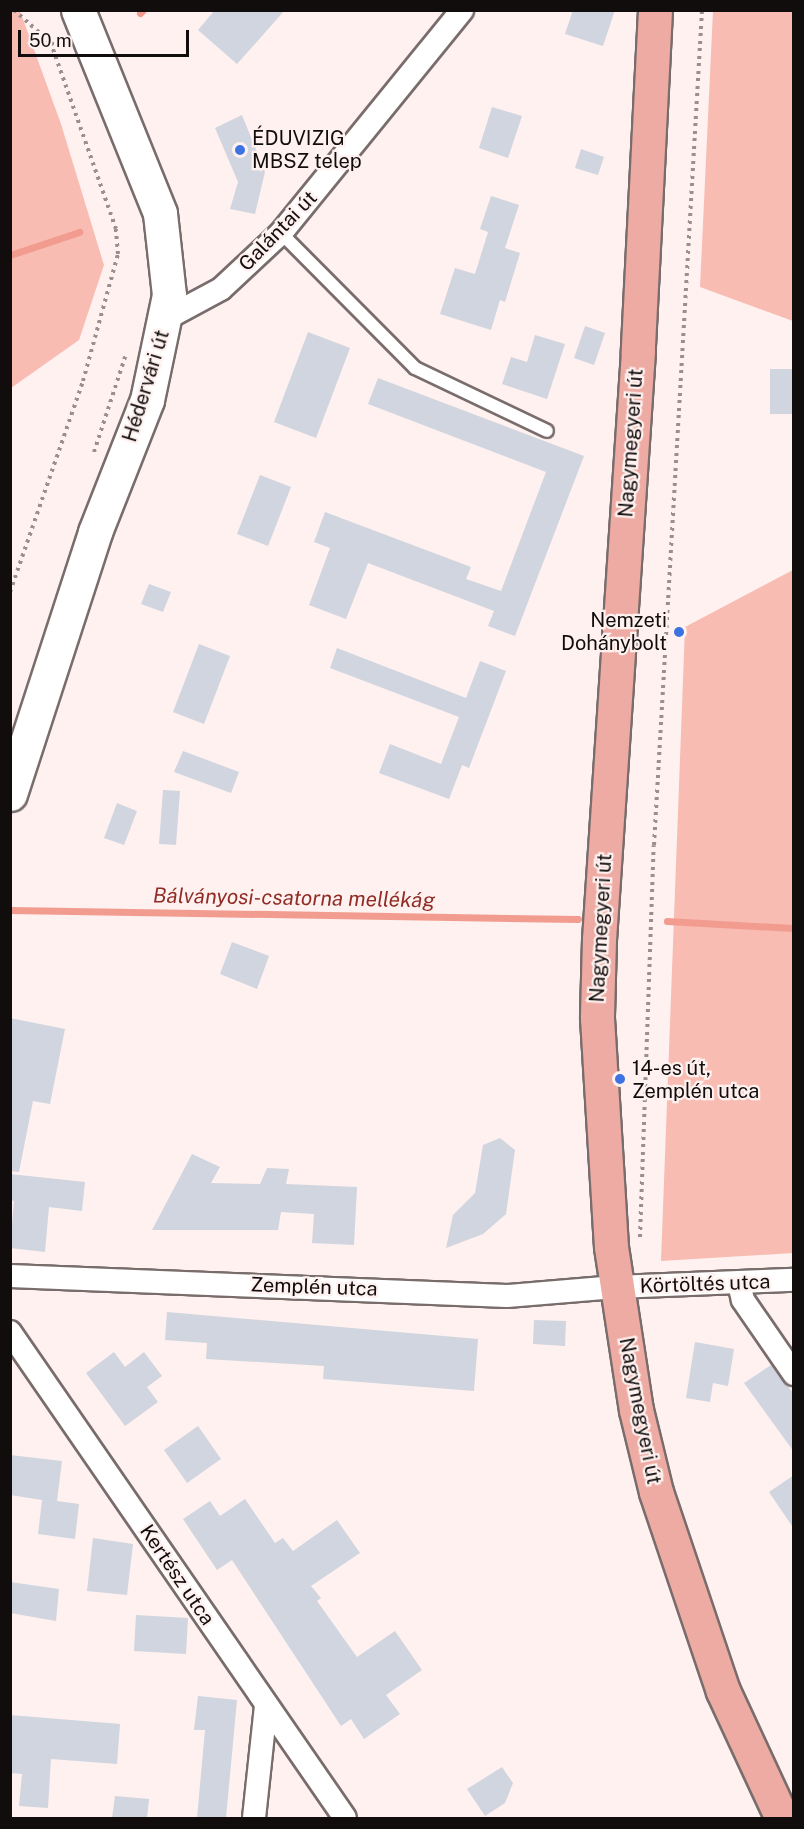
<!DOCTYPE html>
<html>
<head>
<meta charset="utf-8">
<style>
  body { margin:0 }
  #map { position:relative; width:804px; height:1829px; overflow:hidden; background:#fef1ef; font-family:"Public Sans",sans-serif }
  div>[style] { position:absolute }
  .green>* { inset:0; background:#f8bcb3 }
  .stream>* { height:7px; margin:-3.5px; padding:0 3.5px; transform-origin:3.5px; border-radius:3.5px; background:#f29c90 }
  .building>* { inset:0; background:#d0d5df }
  .path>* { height:4px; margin-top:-2px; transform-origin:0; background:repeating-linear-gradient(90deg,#998f8e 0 3px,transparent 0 7.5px) }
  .roads { filter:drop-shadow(2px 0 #796d6c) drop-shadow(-2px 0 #796d6c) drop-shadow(0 2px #796d6c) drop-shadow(0 -2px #796d6c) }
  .lane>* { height:12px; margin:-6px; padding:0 6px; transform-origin:6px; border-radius:6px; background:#fff }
  .street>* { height:22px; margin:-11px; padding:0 11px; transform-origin:11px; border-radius:11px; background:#fff }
  .secondary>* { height:33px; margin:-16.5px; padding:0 16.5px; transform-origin:16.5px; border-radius:16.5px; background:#fff }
  .primary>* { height:33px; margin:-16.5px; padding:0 16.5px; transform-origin:16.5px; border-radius:16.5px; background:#edaba3 }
  .dots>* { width:16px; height:16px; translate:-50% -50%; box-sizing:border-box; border:3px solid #fef1ef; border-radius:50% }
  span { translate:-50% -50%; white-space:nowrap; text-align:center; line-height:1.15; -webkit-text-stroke:4.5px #fef1ef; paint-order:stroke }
  .poi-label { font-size:20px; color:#120d0d }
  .left { translate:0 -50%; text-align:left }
  .right { translate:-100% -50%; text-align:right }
  .street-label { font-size:20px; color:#120d0d }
  .water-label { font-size:21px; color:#902c25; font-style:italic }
  .frame { position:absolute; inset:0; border:12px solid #120d0d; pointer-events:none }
  .scale { position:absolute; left:18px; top:30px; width:171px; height:27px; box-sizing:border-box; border:3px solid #120d0d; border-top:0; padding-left:8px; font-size:18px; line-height:21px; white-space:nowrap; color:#120d0d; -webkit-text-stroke:4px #fef1ef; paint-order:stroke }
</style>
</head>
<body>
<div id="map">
  <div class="green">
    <div style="clip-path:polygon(20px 11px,61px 124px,104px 265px,79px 340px,11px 388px,10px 11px)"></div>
    <div style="clip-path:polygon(713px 11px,793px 11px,793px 321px,700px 287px)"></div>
    <div style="clip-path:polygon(793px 570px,793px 1253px,661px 1261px,685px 627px)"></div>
  </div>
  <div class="stream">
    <div style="left:140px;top:13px;width:4px;rotate:-45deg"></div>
    <div style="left:10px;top:255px;width:73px;rotate:-18.4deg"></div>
    <div style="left:10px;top:910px;width:568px;rotate:0.91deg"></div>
    <div style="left:667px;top:921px;width:127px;rotate:3.2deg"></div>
  </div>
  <div class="building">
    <div style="clip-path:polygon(215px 10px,285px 10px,237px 64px,198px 30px)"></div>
    <div style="clip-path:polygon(573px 10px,615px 10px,603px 46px,565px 34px)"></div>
    <div style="clip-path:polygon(492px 107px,522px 116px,508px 158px,479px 148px)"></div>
    <div style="clip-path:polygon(242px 115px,265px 172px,255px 214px,230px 209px,238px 182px,215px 128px)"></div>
    <div style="clip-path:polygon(581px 149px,604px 157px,598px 175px,575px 168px)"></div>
    <div style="clip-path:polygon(491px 196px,519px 205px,505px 248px,520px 253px,505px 302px,500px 300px,491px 330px,440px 314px,455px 268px,475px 274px,488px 232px,480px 229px)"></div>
    <div style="clip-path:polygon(585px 326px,605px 333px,594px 365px,574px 358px)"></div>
    <div style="clip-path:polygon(308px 332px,350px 348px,316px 438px,274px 422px)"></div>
    <div style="clip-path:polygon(535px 335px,565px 344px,547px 399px,502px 384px,511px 357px,527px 362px)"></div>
    <div style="clip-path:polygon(770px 369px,794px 369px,794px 414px,770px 414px)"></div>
    <div style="clip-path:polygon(378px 378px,584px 456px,515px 636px,488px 626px,494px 611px,368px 563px,346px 619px,309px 605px,330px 548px,314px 542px,325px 512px,471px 567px,466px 579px,501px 591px,546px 472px,368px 404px)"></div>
    <div style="clip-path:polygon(260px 475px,291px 487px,268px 546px,237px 534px)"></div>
    <div style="clip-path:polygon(149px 584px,171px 592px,163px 612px,141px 604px)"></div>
    <div style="clip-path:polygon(199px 644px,230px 656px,204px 724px,173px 712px)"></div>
    <div style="clip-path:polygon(337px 648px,466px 698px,480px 661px,506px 671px,469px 768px,462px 765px,449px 799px,379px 773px,390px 744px,441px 764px,459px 717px,330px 668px)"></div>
    <div style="clip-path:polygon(183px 751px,239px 772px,231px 793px,174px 772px)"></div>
    <div style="clip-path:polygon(163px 790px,180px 791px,176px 845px,159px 844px)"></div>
    <div style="clip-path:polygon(117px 803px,137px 811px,124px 845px,104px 838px)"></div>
    <div style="clip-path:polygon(232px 942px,269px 956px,257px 989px,220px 974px)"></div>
    <div style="clip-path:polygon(10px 1018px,65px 1029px,50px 1104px,33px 1101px,19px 1172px,10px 1171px)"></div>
    <div style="clip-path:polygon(500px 1138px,515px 1150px,506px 1214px,483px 1234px,446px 1248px,453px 1215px,475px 1193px,483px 1145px)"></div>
    <div style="clip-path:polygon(192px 1154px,220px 1167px,211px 1183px,260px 1184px,267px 1168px,289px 1169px,286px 1184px,357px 1187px,354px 1245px,312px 1243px,314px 1214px,281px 1212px,278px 1230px,152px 1230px)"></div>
    <div style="clip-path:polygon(10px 1174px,85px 1182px,82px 1211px,49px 1207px,45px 1252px,10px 1248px,14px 1201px,10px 1200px)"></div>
    <div style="clip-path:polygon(167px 1312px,478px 1339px,474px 1391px,323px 1379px,324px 1366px,206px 1359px,207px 1343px,165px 1340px)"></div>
    <div style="clip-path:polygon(534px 1320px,566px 1321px,565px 1346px,533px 1344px)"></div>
    <div style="clip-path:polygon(695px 1342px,734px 1349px,728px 1386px,713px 1383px,710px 1402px,686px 1398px)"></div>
    <div style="clip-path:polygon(114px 1352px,125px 1367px,144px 1352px,162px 1376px,147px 1387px,158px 1402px,125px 1426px,86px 1373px)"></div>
    <div style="clip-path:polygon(771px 1365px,794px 1394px,794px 1452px,744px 1383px)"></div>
    <div style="clip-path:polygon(198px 1426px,221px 1459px,187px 1483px,164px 1450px)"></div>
    <div style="clip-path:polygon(10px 1455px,62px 1461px,57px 1501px,79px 1504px,75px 1539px,38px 1534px,42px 1500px,10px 1495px)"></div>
    <div style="clip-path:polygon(794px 1475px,794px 1529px,769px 1492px)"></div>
    <div style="clip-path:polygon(245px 1499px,275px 1543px,283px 1538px,293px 1551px,337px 1520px,360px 1553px,311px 1586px,321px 1598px,317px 1601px,357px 1657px,395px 1631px,422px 1670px,386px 1695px,400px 1714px,364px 1739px,351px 1719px,341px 1726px,232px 1560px,217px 1570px,183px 1519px,210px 1501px,220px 1516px)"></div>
    <div style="clip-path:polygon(93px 1538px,133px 1544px,127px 1595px,87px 1591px)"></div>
    <div style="clip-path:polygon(10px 1582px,59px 1589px,56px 1621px,10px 1613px)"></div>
    <div style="clip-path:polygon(136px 1615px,188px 1618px,186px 1654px,134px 1651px)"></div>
    <div style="clip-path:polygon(198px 1696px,237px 1700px,226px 1818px,197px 1818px,205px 1730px,194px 1730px)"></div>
    <div style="clip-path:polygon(10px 1715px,120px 1724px,117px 1764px,51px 1759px,48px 1808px,19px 1806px,22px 1774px,10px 1773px)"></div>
    <div style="clip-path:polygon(502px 1767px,513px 1783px,505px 1803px,485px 1816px,467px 1789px)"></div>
    <div style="clip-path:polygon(115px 1796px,149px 1799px,147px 1818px,112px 1818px)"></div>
  </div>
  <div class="path">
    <div style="left:14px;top:10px;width:50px;rotate:41.7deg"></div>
    <div style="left:51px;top:43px;width:14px;rotate:21deg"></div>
    <div style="left:94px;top:452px;width:103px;rotate:-71.9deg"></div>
    <div style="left:10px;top:592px;width:223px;rotate:-70.9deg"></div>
    <div style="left:83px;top:381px;width:132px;rotate:-74.6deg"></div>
    <div style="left:118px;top:254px;width:25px;rotate:-95deg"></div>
    <div style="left:116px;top:229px;width:197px;rotate:-109.3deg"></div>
    <div style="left:640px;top:1237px;width:392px;rotate:-88deg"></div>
    <div style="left:654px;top:845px;width:836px;rotate:-86.71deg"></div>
  </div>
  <div class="roads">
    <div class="lane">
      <div style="left:281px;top:233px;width:190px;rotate:45.2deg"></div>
      <div style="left:415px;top:368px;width:146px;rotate:25.5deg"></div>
    </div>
    <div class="street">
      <div style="left:167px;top:318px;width:61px;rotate:-28.2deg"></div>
      <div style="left:221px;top:289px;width:82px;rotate:-43deg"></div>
      <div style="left:281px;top:233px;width:287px;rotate:-50.9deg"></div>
      <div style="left:10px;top:1276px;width:497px;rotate:2.3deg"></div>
      <div style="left:507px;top:1296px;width:109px;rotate:-4.7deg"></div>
      <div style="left:616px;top:1287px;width:178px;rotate:-2.3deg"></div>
      <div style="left:739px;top:1284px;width:16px;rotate:76deg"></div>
      <div style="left:743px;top:1300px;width:90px;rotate:55.4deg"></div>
      <div style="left:10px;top:1332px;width:590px;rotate:55.42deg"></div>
      <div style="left:254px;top:1818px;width:113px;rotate:-83.9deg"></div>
    </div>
    <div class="secondary">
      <div style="left:10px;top:794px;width:275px;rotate:-72deg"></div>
      <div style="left:95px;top:532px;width:142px;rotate:-68.5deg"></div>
      <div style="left:147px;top:400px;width:107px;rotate:-78.2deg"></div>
      <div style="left:169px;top:295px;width:82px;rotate:-96.3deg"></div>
      <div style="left:160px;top:213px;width:219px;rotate:-112deg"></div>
    </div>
    <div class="primary">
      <div style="left:655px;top:10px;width:341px;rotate:92.9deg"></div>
      <div style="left:638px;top:351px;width:589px;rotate:93.79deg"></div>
      <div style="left:599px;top:939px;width:79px;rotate:91.5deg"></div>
      <div style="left:597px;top:1018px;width:229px;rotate:86.5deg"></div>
      <div style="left:611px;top:1247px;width:165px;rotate:81.3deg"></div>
      <div style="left:636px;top:1410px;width:84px;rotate:76.3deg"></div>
      <div style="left:656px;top:1492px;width:210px;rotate:71.4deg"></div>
      <div style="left:723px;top:1691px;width:140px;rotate:65.1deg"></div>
    </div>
  </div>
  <div class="dots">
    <div style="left:240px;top:150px;background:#3d72e2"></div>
    <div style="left:679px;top:632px;background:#3d72e2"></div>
    <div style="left:620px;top:1079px;background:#3d72e2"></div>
  </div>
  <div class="poi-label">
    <span class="left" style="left:252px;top:150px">ÉDUVIZIG<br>MBSZ telep</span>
    <span class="right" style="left:667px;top:632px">Nemzeti<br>Dohánybolt</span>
    <span class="left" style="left:632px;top:1080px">14-es út,<br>Zemplén utca</span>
  </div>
  <div class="street-label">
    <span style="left:278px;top:231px;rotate:-46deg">Galántai út</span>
    <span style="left:146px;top:386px;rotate:-73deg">Hédervári út</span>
    <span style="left:631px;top:443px;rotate:-86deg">Nagymegyeri út</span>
    <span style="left:601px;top:928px;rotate:-87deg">Nagymegyeri út</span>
    <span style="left:705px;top:1284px;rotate:-2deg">Körtöltés utca</span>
    <span style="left:314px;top:1287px;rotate:2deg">Zemplén utca</span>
    <span style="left:640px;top:1411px;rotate:79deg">Nagymegyeri út</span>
    <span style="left:177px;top:1575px;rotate:56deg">Kertész utca</span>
  </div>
  <div class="water-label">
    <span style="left:294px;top:898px;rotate:1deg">Bálványosi-csatorna mellékág</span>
  </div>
  <div class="frame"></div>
  <div class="scale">50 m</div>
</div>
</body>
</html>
